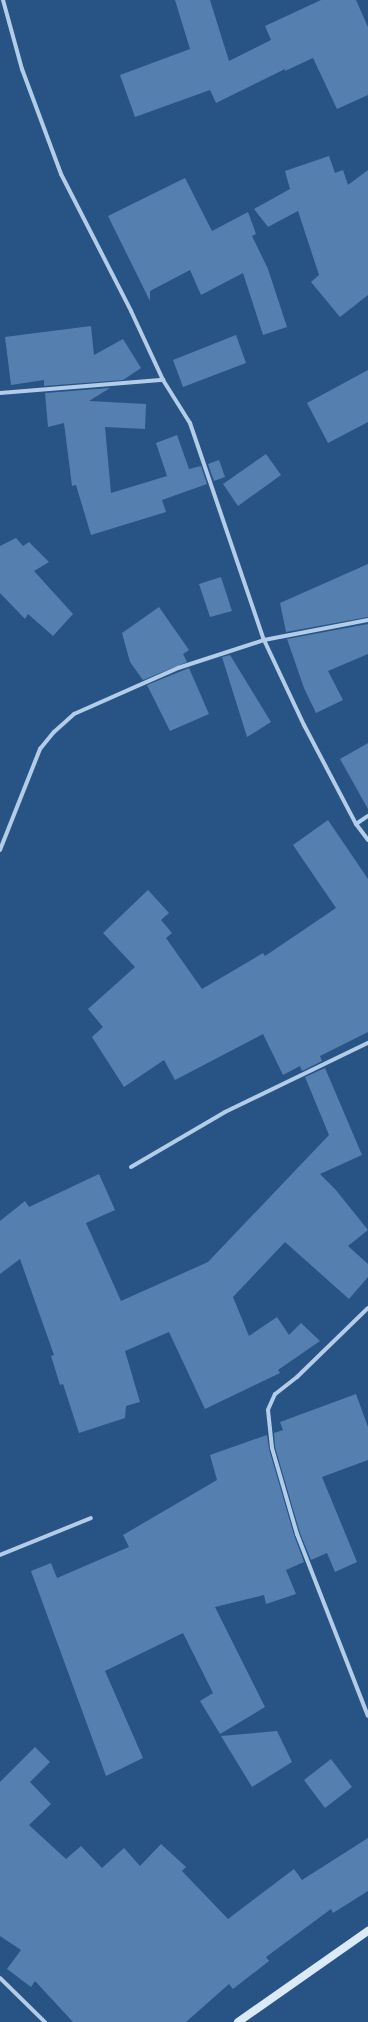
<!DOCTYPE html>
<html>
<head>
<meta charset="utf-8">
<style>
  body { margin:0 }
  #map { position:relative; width:368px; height:2022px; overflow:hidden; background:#285385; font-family:Barlow,sans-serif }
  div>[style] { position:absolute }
  .building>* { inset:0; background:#557fae }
  .street>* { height:4px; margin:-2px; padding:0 2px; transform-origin:2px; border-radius:2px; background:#b3cce7 }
  .secondary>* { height:8px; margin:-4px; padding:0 4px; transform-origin:4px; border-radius:4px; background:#dce9f7 }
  span { translate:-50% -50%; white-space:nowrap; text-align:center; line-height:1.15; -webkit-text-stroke:3px #285385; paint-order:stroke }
</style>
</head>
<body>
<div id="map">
  <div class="building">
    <div style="clip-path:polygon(175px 0,210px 0,229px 61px,271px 40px,265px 26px,321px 0,356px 0,368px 27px,368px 95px,337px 109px,313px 58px,285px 71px,285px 69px,216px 103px,210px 90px,135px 117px,120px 75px,190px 49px)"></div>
    <div style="clip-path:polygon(329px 156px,335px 173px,343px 170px,348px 185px,368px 170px,368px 295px,340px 317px,311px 282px,319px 275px,298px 211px,268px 227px,254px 209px,290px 189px,285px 171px)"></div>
    <div style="clip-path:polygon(185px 178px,212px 231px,248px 212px,256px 234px,252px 236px,268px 269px,287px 327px,263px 335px,243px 273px,201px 295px,190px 270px,150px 291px,150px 301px,108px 216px)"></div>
    <div style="clip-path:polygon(91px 326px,94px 355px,123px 339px,141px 368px,123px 380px,44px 386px,44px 380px,11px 385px,5px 337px)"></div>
    <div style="clip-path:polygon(236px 335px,246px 363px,183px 387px,173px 360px)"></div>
    <div style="clip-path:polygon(368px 370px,368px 422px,328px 443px,307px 403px)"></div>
    <div style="clip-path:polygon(110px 388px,89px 401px,146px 404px,145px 429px,105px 427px,111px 493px,167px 476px,156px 443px,177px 435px,189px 469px,201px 466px,207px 484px,162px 500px,166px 512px,91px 535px,76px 485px,72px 486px,64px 423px,48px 427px,45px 393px)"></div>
    <div style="clip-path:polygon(266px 454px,281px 475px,238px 506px,223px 484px)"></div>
    <div style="clip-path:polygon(219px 460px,225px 477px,214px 481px,208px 464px)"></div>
    <div style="clip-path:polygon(16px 538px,23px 546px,29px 542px,49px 562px,34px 571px,73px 614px,53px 636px,28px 614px,25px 619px,0 593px,0 546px)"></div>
    <div style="clip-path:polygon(368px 564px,368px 617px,286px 632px,280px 603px)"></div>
    <div style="clip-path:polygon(221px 577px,232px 611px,210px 617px,199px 584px)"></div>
    <div style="clip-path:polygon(159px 607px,189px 650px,183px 654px,187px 662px,143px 680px,130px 662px,122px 633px)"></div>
    <div style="clip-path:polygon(368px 624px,368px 654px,328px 671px,343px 700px,316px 713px,304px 688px,287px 639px)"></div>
    <div style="clip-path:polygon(230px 655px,271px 722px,247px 737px,222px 657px)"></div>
    <div style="clip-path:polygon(189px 668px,209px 714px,170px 731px,147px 685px)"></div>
    <div style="clip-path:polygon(368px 743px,368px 809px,340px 759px)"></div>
    <div style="clip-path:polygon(328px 820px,368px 879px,368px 1032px,320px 1056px,322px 1061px,302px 1071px,300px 1066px,283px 1075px,263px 1034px,175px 1080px,164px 1060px,124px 1087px,92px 1037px,103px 1027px,88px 1009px,135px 967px,103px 933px,148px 890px,169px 913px,161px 920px,172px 933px,166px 938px,202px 989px,263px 953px,265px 956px,336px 908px,293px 845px)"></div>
    <div style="clip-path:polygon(325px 1068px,362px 1155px,320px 1174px,335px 1189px,368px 1230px,348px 1246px,368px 1264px,368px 1277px,349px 1299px,285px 1242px,233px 1297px,249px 1336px,277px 1317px,289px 1335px,301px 1323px,320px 1341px,278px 1370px,280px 1373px,205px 1409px,169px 1332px,125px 1351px,140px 1402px,126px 1406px,125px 1418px,79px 1433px,63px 1384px,60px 1385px,51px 1356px,54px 1355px,20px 1259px,0 1274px,0 1221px,25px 1201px,29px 1207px,99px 1174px,115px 1210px,86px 1223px,121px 1301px,208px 1262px,329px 1135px,305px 1077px)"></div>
    <div style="clip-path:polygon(356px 1394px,368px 1427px,368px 1460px,322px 1477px,357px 1562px,335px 1572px,327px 1553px,311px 1560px,300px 1533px,275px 1447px,274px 1433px,283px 1430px,280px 1422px)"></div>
    <div style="clip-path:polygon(267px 1435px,269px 1449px,294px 1535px,304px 1562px,286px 1570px,296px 1594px,266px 1604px,264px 1595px,215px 1607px,265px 1707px,220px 1734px,200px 1701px,213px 1693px,183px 1633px,105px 1671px,143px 1758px,106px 1776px,31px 1571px,51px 1563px,57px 1578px,129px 1547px,123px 1535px,217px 1480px,210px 1455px)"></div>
    <div style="clip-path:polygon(277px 1731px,292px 1762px,252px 1787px,221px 1736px)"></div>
    <div style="clip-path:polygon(35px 1747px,50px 1762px,30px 1782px,51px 1804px,29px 1825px,66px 1859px,81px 1846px,102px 1868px,124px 1848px,140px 1866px,161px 1844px,186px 1867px,182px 1871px,228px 1919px,294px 1869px,302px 1880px,368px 1838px,368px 1891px,333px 1913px,331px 1909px,266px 1957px,269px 1961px,233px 1989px,229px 1984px,186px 2022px,73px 2022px,35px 1981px,31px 1987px,7px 1969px,21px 1950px,0 1936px,0 1782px)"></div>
    <div style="clip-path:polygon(331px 1759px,352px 1787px,325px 1808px,304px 1780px)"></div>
  </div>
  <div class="street">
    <div style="left:3px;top:0;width:72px;rotate:74.6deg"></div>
    <div style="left:22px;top:69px;width:112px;rotate:69.6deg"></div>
    <div style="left:61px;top:174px;width:154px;rotate:62.9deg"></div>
    <div style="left:131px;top:311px;width:76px;rotate:65.1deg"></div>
    <div style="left:163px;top:380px;width:51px;rotate:57.9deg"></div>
    <div style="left:190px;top:423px;width:229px;rotate:71.2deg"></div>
    <div style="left:264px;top:640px;width:94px;rotate:64.8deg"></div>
    <div style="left:304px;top:725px;width:112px;rotate:62.3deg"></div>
    <div style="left:356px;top:824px;width:20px;rotate:53deg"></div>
    <div style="left:0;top:393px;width:164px;rotate:-4.6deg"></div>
    <div style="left:356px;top:824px;width:14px;rotate:-34deg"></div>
    <div style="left:0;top:850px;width:109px;rotate:-68.4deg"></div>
    <div style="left:40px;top:749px;width:22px;rotate:-51deg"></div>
    <div style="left:54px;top:732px;width:27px;rotate:-42deg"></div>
    <div style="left:74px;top:714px;width:114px;rotate:-23.9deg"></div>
    <div style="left:178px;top:668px;width:90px;rotate:-18deg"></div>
    <div style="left:264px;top:640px;width:106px;rotate:-10.9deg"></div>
    <div style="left:131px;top:1167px;width:109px;rotate:-30.3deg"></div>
    <div style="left:225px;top:1112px;width:159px;rotate:-25.8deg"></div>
    <div style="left:368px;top:1308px;width:99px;rotate:135.8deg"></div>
    <div style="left:297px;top:1377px;width:28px;rotate:142deg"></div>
    <div style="left:275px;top:1394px;width:17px;rotate:114deg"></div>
    <div style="left:268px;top:1410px;width:38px;rotate:84deg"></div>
    <div style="left:272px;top:1448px;width:90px;rotate:73.8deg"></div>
    <div style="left:297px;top:1534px;width:195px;rotate:68.7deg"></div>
    <div style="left:0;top:1555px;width:98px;rotate:-22.1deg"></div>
    <div style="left:0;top:1978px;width:63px;rotate:44.4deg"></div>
  </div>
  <div class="secondary">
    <div style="left:238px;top:2022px;width:159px;rotate:-35deg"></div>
  </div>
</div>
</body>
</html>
